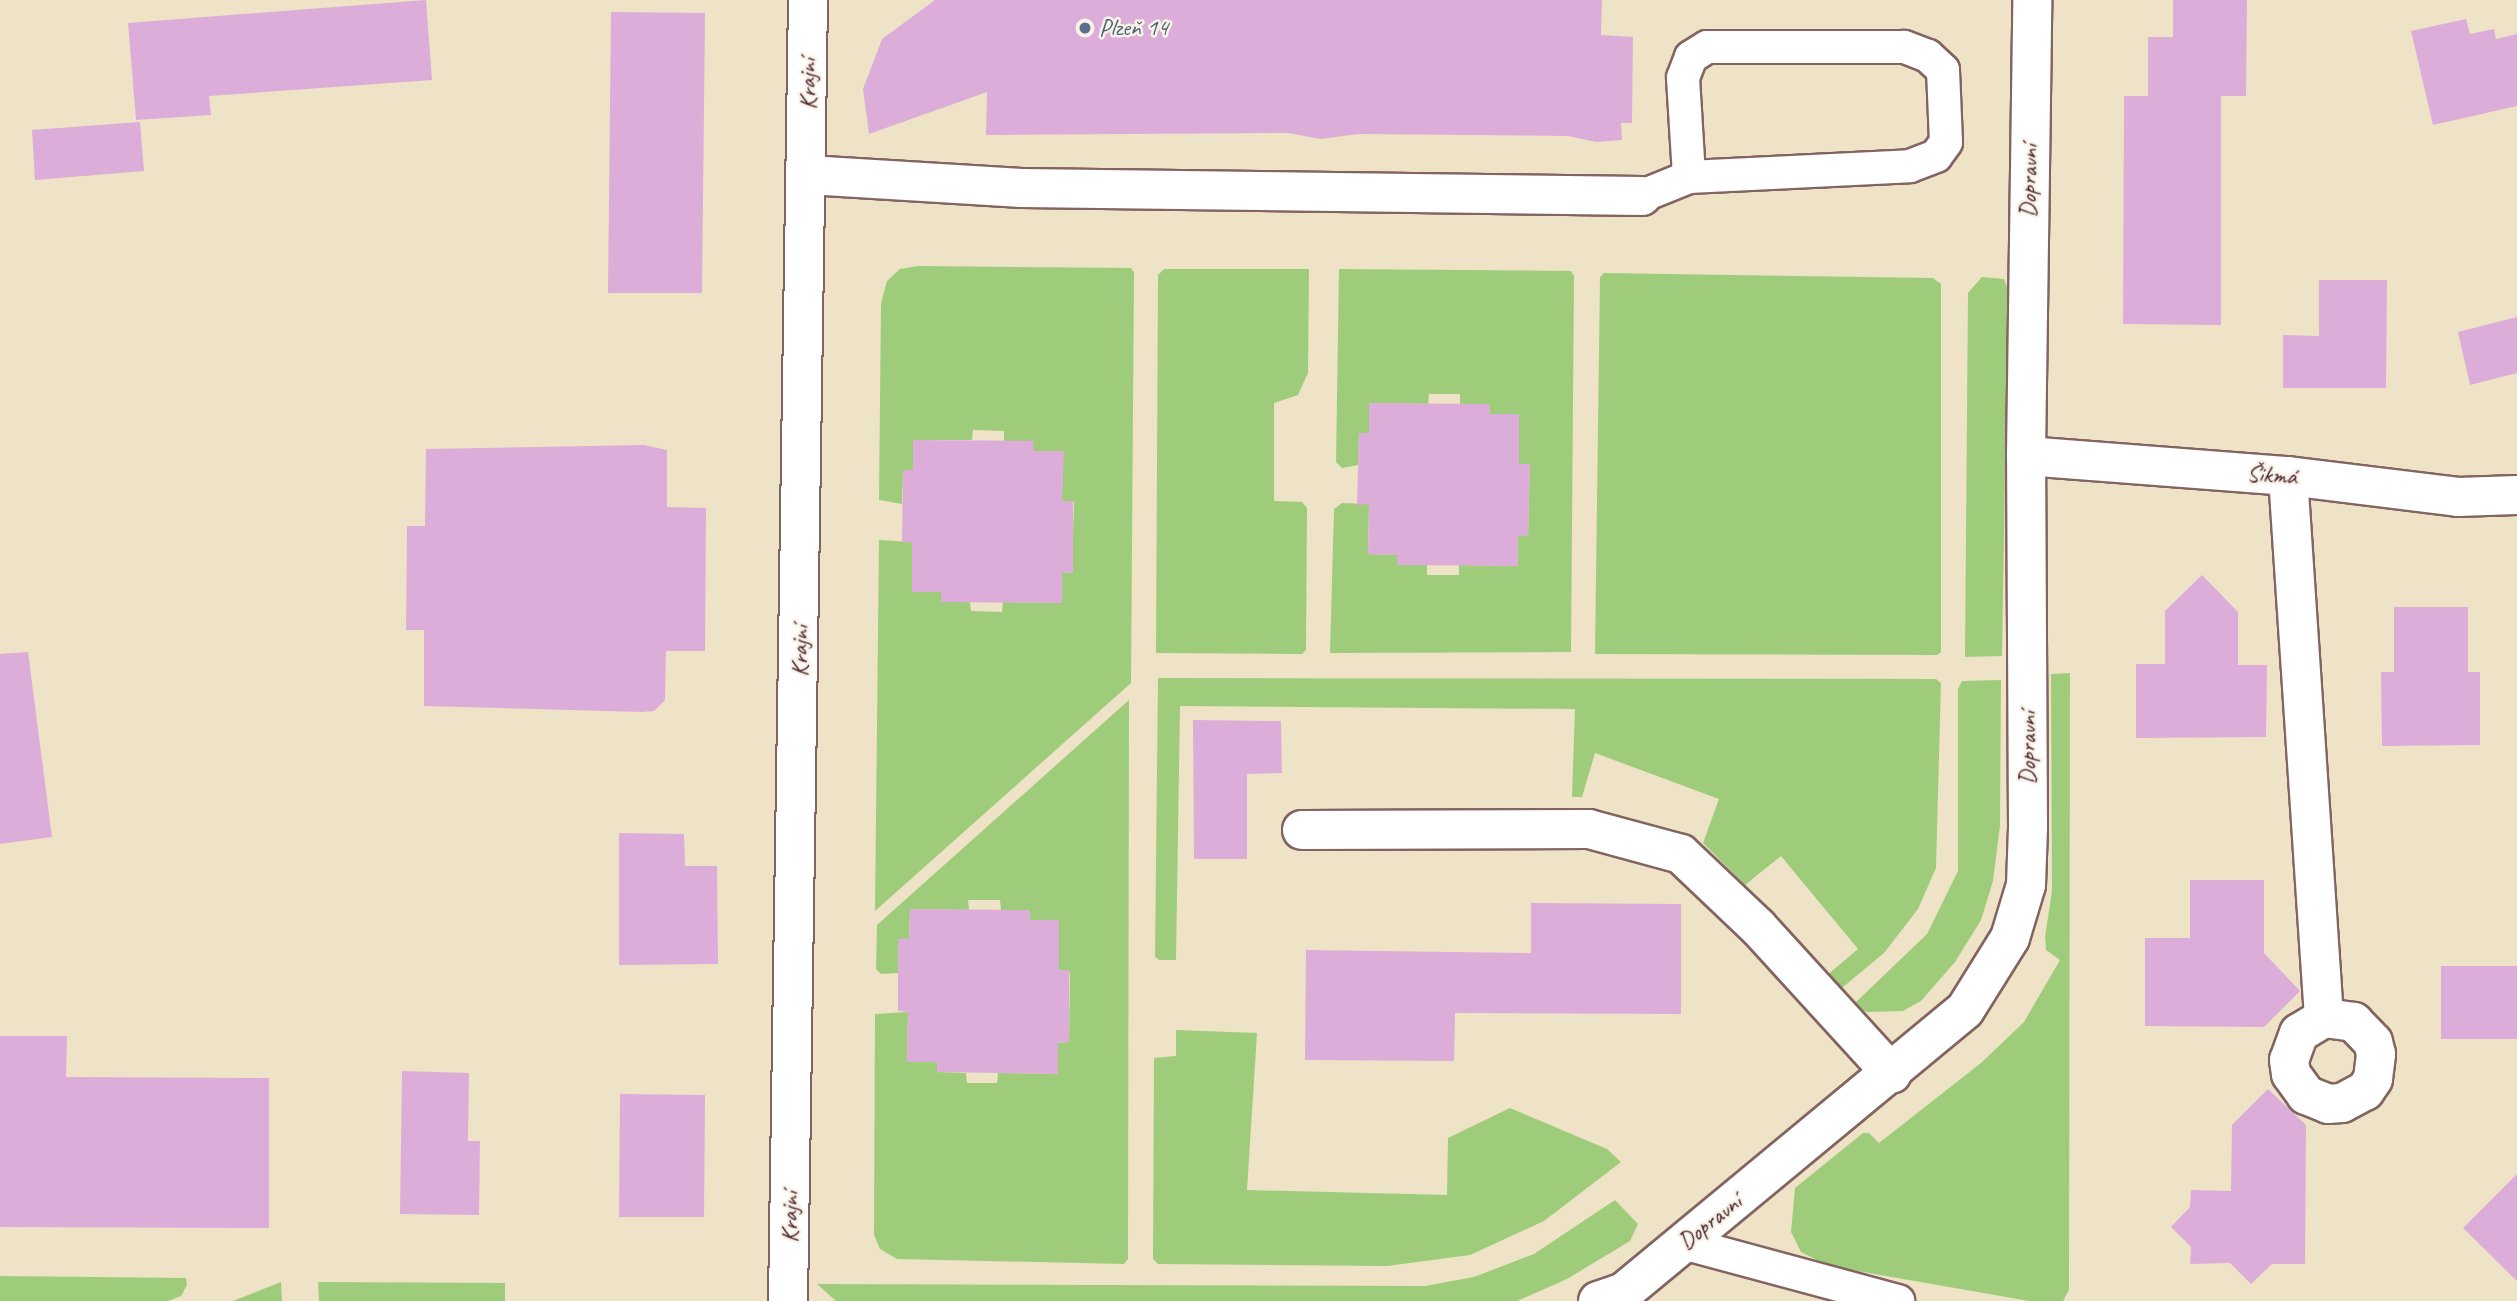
<!DOCTYPE html>
<html>
<head>
<meta charset="utf-8">
<style>
  body { margin:0 }
  #map { position:relative; width:2517px; height:1301px; overflow:hidden; background:#eee3c6; font-family:Caveat,sans-serif }
  div>[style] { position:absolute }
  .green>* { inset:0; background:#9fcc7a }
  .building>* { inset:0; background:#dcadd9 }
  .roads { filter:drop-shadow(2px 0 #836461) drop-shadow(-2px 0 #836461) drop-shadow(0 2px #836461) drop-shadow(0 -2px #836461) }
  .lane>* { height:32px; margin:-16px; padding:0 16px; transform-origin:16px; border-radius:16px; background:#fff }
  .street>* { height:38px; margin:-19px; padding:0 19px; transform-origin:19px; border-radius:19px; background:#fff }
  .secondary>* { height:38px; margin:-19px; padding:0 19px; transform-origin:19px; border-radius:19px; background:#fff }
  .dots>* { width:19px; height:19px; translate:-50% -50%; box-sizing:border-box; border:4px solid #f7f3e8; border-radius:50% }
  span { translate:-50% -50%; white-space:nowrap; text-align:center; line-height:1.15; -webkit-text-stroke:5px #f7f3e8; paint-order:stroke }
  .service-label { font-size:24px; color:#4e5e75 }
  .left { translate:0 -50%; text-align:left }
  .street-label { font-size:24px; color:#4a1f2b }
</style>
</head>
<body>
<div id="map">
  <div class="green">
    <div style="clip-path:polygon(918px 266px,1131px 268px,1134px 272px,1131px 683px,875px 911px,879px 540px,912px 542px,912px 591px,941px 592px,941px 602px,970px 602px,971px 611px,1002px 612px,1003px 602px,1062px 603px,1062px 572px,1072px 573px,1074px 502px,1062px 501px,1063px 451px,1033px 451px,1033px 441px,1004px 441px,1004px 431px,973px 430px,972px 440px,914px 440px,913px 470px,903px 470px,902px 504px,879px 500px,881px 303px,887px 281px,900px 269px)"></div>
    <div style="clip-path:polygon(1164px 269px,1309px 269px,1308px 373px,1298px 395px,1274px 403px,1274px 501px,1302px 502px,1307px 508px,1306px 650px,1302px 654px,1156px 653px,1158px 275px)"></div>
    <div style="clip-path:polygon(1339px 269px,1571px 271px,1574px 276px,1571px 652px,1330px 653px,1334px 509px,1342px 503px,1369px 504px,1368px 554px,1397px 555px,1397px 564px,1427px 565px,1427px 575px,1459px 575px,1459px 565px,1517px 566px,1518px 536px,1528px 535px,1530px 465px,1519px 464px,1519px 414px,1490px 414px,1489px 404px,1460px 404px,1460px 394px,1429px 394px,1428px 404px,1369px 403px,1369px 434px,1359px 434px,1358px 465px,1342px 468px,1336px 462px)"></div>
    <div style="clip-path:polygon(1604px 273px,1933px 278px,1941px 284px,1941px 652px,1937px 655px,1595px 654px,1600px 277px)"></div>
    <div style="clip-path:polygon(1982px 277px,2004px 279px,2008px 290px,2002px 656px,1965px 657px,1968px 293px)"></div>
    <div style="clip-path:polygon(2070px 673px,2069px 1290px,2063px 1301px,2029px 1301px,1829px 1266px,1801px 1252px,1791px 1232px,1795px 1188px,1863px 1133px,1869px 1133px,1879px 1143px,1981px 1063px,2024px 1022px,2060px 960px,2046px 950px,2045px 937px,2052px 891px,2051px 674px)"></div>
    <div style="clip-path:polygon(1158px 678px,1936px 679px,1941px 683px,1936px 868px,1918px 909px,1884px 953px,1837px 992px,1825px 977px,1858px 949px,1781px 856px,1745px 885px,1703px 843px,1719px 799px,1595px 753px,1582px 797px,1572px 797px,1575px 709px,1180px 706px,1176px 960px,1159px 960px,1155px 957px)"></div>
    <div style="clip-path:polygon(2001px 680px,2000px 825px,1993px 881px,1981px 920px,1955px 962px,1921px 1001px,1903px 1011px,1867px 1012px,1853px 1005px,1927px 934px,1958px 871px,1958px 689px,1962px 681px)"></div>
    <div style="clip-path:polygon(1129px 700px,1128px 1259px,1124px 1264px,897px 1259px,880px 1249px,874px 1235px,875px 1014px,908px 1012px,907px 1061px,937px 1062px,937px 1072px,966px 1073px,967px 1083px,997px 1083px,998px 1073px,1057px 1074px,1058px 1043px,1069px 1042px,1070px 973px,1059px 970px,1030px 920px,1001px 910px,1000px 900px,968px 900px,969px 910px,910px 909px,909px 939px,899px 939px,898px 973px,881px 974px,876px 969px,877px 925px)"></div>
    <div style="clip-path:polygon(1176px 1030px,1257px 1033px,1247px 1190px,1447px 1195px,1448px 1138px,1510px 1108px,1607px 1149px,1621px 1162px,1544px 1221px,1470px 1255px,1387px 1266px,1158px 1264px,1153px 1259px,1154px 1058px,1176px 1056px)"></div>
    <div style="clip-path:polygon(1615px 1200px,1638px 1224px,1630px 1241px,1567px 1279px,1517px 1301px,836px 1301px,817px 1284px,1425px 1286px,1474px 1277px,1534px 1254px)"></div>
    <div style="clip-path:polygon(0 1276px,186px 1278px,187px 1285px,181px 1296px,168px 1301px,0 1301px)"></div>
    <div style="clip-path:polygon(281px 1282px,282px 1301px,233px 1301px)"></div>
    <div style="clip-path:polygon(318px 1282px,505px 1283px,505px 1301px,319px 1301px)"></div>
  </div>
  <div class="building">
    <div style="clip-path:polygon(426px 0,432px 80px,209px 96px,211px 115px,136px 120px,128px 23px)"></div>
    <div style="clip-path:polygon(935px 0,1602px 0,1601px 35px,1633px 37px,1632px 123px,1621px 123px,1622px 140px,1596px 142px,1568px 136px,1358px 134px,1321px 139px,1288px 133px,986px 135px,987px 92px,869px 134px,863px 89px,882px 39px)"></div>
    <div style="clip-path:polygon(2173px 0,2247px 0,2246px 96px,2221px 96px,2221px 325px,2123px 324px,2124px 96px,2148px 96px,2148px 37px,2173px 37px)"></div>
    <div style="clip-path:polygon(611px 12px,705px 13px,702px 293px,608px 293px)"></div>
    <div style="clip-path:polygon(2466px 19px,2470px 34px,2494px 29px,2496px 39px,2517px 34px,2517px 106px,2433px 125px,2411px 31px)"></div>
    <div style="clip-path:polygon(140px 122px,144px 171px,35px 180px,32px 130px)"></div>
    <div style="clip-path:polygon(2319px 280px,2387px 280px,2386px 388px,2283px 388px,2283px 335px,2319px 336px)"></div>
    <div style="clip-path:polygon(2517px 317px,2517px 373px,2470px 385px,2458px 332px)"></div>
    <div style="clip-path:polygon(1369px 403px,1489px 404px,1490px 414px,1519px 414px,1519px 464px,1530px 464px,1528px 535px,1518px 536px,1518px 566px,1397px 565px,1397px 555px,1368px 554px,1369px 504px,1357px 505px,1359px 433px,1369px 433px)"></div>
    <div style="clip-path:polygon(913px 440px,1034px 441px,1033px 451px,1064px 451px,1062px 501px,1073px 501px,1073px 573px,1062px 572px,1062px 603px,941px 602px,941px 592px,912px 592px,912px 542px,902px 542px,903px 470px,913px 470px)"></div>
    <div style="clip-path:polygon(644px 445px,667px 450px,667px 507px,706px 508px,705px 651px,666px 651px,665px 700px,654px 711px,642px 712px,424px 706px,424px 630px,406px 630px,407px 526px,425px 526px,426px 449px)"></div>
    <div style="clip-path:polygon(2202px 575px,2238px 612px,2238px 665px,2267px 665px,2266px 737px,2136px 738px,2136px 664px,2165px 664px,2165px 611px)"></div>
    <div style="clip-path:polygon(2394px 607px,2468px 607px,2468px 672px,2480px 672px,2480px 745px,2382px 746px,2381px 672px,2394px 672px)"></div>
    <div style="clip-path:polygon(28px 652px,52px 837px,0 844px,0 654px)"></div>
    <div style="clip-path:polygon(1193px 720px,1281px 721px,1282px 773px,1247px 774px,1247px 859px,1194px 859px)"></div>
    <div style="clip-path:polygon(619px 833px,684px 834px,685px 866px,717px 866px,718px 964px,619px 965px)"></div>
    <div style="clip-path:polygon(2190px 880px,2264px 880px,2264px 953px,2300px 991px,2264px 1027px,2145px 1026px,2145px 938px,2190px 938px)"></div>
    <div style="clip-path:polygon(1531px 903px,1681px 904px,1681px 1014px,1455px 1013px,1454px 1061px,1305px 1060px,1306px 950px,1531px 953px)"></div>
    <div style="clip-path:polygon(910px 909px,1030px 910px,1030px 920px,1059px 920px,1059px 970px,1069px 970px,1069px 1042px,1058px 1043px,1058px 1074px,937px 1072px,937px 1062px,907px 1062px,908px 1012px,898px 1011px,898px 939px,909px 939px)"></div>
    <div style="clip-path:polygon(2441px 966px,2517px 966px,2517px 1039px,2441px 1039px)"></div>
    <div style="clip-path:polygon(0 1036px,67px 1036px,66px 1077px,269px 1078px,269px 1228px,0 1227px)"></div>
    <div style="clip-path:polygon(402px 1071px,469px 1073px,468px 1141px,480px 1141px,479px 1215px,400px 1214px)"></div>
    <div style="clip-path:polygon(2268px 1089px,2306px 1125px,2305px 1264px,2272px 1264px,2251px 1284px,2230px 1263px,2190px 1264px,2191px 1247px,2171px 1227px,2190px 1207px,2191px 1190px,2231px 1191px,2232px 1125px)"></div>
    <div style="clip-path:polygon(620px 1094px,705px 1095px,704px 1217px,619px 1217px)"></div>
    <div style="clip-path:polygon(2517px 1174px,2517px 1281px,2463px 1228px)"></div>
  </div>
  <div class="roads">
    <div class="lane">
      <div style="left:1642px;top:196px;width:51px;rotate:-22deg"></div>
      <div style="left:1689px;top:177px;width:221px;rotate:-2.8deg"></div>
      <div style="left:1910px;top:166px;width:28px;rotate:-21deg"></div>
      <div style="left:1936px;top:156px;width:17px;rotate:-54deg"></div>
      <div style="left:1946px;top:142px;width:72px;rotate:-92.4deg"></div>
      <div style="left:1943px;top:70px;width:21px;rotate:-137deg"></div>
      <div style="left:1928px;top:56px;width:26px;rotate:-159deg"></div>
      <div style="left:1904px;top:47px;width:197px;rotate:180deg"></div>
      <div style="left:1707px;top:47px;width:19px;rotate:148deg"></div>
      <div style="left:1691px;top:57px;width:22px;rotate:111deg"></div>
      <div style="left:1683px;top:78px;width:99px;rotate:86.5deg"></div>
      <div style="left:1683px;top:1243px;width:223px;rotate:15.1deg"></div>
    </div>
    <div class="street">
      <div style="left:808px;top:175px;width:214px;rotate:3.5deg"></div>
      <div style="left:1022px;top:188px;width:620px;rotate:0.74deg"></div>
      <div style="left:2026px;top:456px;width:263px;rotate:4.4deg"></div>
      <div style="left:2288px;top:476px;width:171px;rotate:7deg"></div>
      <div style="left:2458px;top:497px;width:59px;rotate:-1.9deg"></div>
      <div style="left:2288px;top:476px;width:543px;rotate:86.2deg"></div>
      <div style="left:2324px;top:1018px;width:29px;rotate:149deg"></div>
      <div style="left:2299px;top:1033px;width:29px;rotate:110deg"></div>
      <div style="left:2289px;top:1060px;width:14px;rotate:82deg"></div>
      <div style="left:2291px;top:1074px;width:26px;rotate:54deg"></div>
      <div style="left:2306px;top:1095px;width:24px;rotate:22deg"></div>
      <div style="left:2328px;top:1104px;width:14px;rotate:-4deg"></div>
      <div style="left:2342px;top:1103px;width:26px;rotate:-28deg"></div>
      <div style="left:2365px;top:1091px;width:14px;rotate:-56deg"></div>
      <div style="left:2373px;top:1079px;width:25px;rotate:-83deg"></div>
      <div style="left:2376px;top:1054px;width:12px;rotate:-104deg"></div>
      <div style="left:2373px;top:1042px;width:28px;rotate:-134deg"></div>
      <div style="left:2354px;top:1022px;width:30px;rotate:-172deg"></div>
      <div style="left:1302px;top:830px;width:287px;rotate:-0.2deg"></div>
      <div style="left:1589px;top:829px;width:95px;rotate:15.2deg"></div>
      <div style="left:1681px;top:854px;width:105px;rotate:43.5deg"></div>
      <div style="left:1757px;top:926px;width:200px;rotate:47.6deg"></div>
      <div style="left:788px;top:1301px;width:1301px;rotate:-89.12deg"></div>
    </div>
    <div class="secondary">
      <div style="left:1598px;top:1301px;width:28px;rotate:-19deg"></div>
      <div style="left:1624px;top:1292px;width:442px;rotate:-39.6deg"></div>
      <div style="left:1965px;top:1010px;width:85px;rotate:-58deg"></div>
      <div style="left:2010px;top:938px;width:55px;rotate:-73.2deg"></div>
      <div style="left:2026px;top:885px;width:58px;rotate:-88deg"></div>
      <div style="left:2028px;top:827px;width:371px;rotate:-90.3deg"></div>
      <div style="left:2026px;top:456px;width:456px;rotate:-89.2deg"></div>
    </div>
  </div>
  <div class="dots">
    <div style="left:1085px;top:28px;background:#5c6f8a"></div>
  </div>
  <div class="service-label">
    <span class="left" style="left:1099px;top:28px">Plzeň 14</span>
  </div>
  <div class="street-label">
    <span style="left:808px;top:84px;rotate:-90deg">Krajní</span>
    <span style="left:2029px;top:181px;rotate:-89deg">Dopravní</span>
    <span style="left:2272px;top:475px;rotate:5deg">Šikmá</span>
    <span style="left:800px;top:651px;rotate:-89deg">Krajní</span>
    <span style="left:2028px;top:748px;rotate:-90deg">Dopravní</span>
    <span style="left:790px;top:1217px;rotate:-89deg">Krajní</span>
    <span style="left:1710px;top:1222px;rotate:-39deg">Dopravní</span>
  </div>
</div>
</body>
</html>
